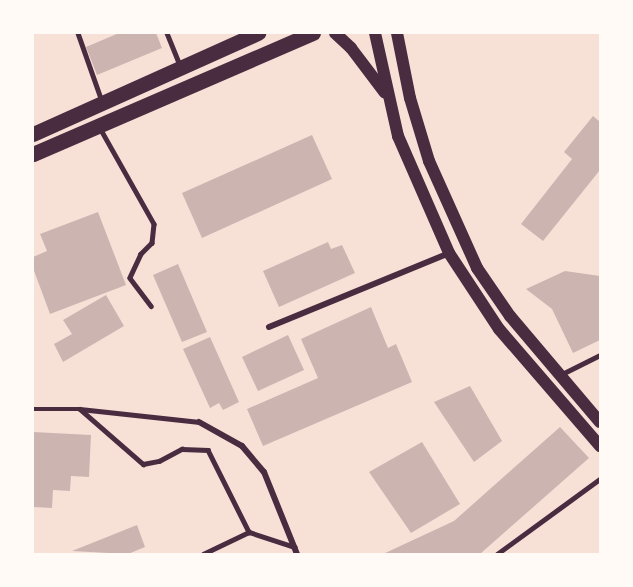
<!DOCTYPE html>
<html>
<head>
<meta charset="utf-8">
<style>
  body { margin:0 }
  #map { position:relative; width:633px; height:587px; overflow:hidden; background:#f7e1d7; font-family:"Space Grotesk",sans-serif }
  div>[style] { position:absolute }
  .building>* { inset:0; background:#ccb4b1 }
  .service>* { height:4.5px; margin:-2.25px; padding:0 2.25px; transform-origin:2.25px; border-radius:2.25px; background:#4a2c40 }
  .minor>* { height:6px; margin:-3px; padding:0 3px; transform-origin:3px; border-radius:3px; background:#4a2c40 }
  .secondary>* { height:12px; margin:-6px; padding:0 6px; transform-origin:6px; border-radius:6px; background:#4a2c40 }
  .primary>* { height:15px; margin:-7.5px; padding:0 7.5px; transform-origin:7.5px; border-radius:7.5px; background:#4a2c40 }
  span { translate:-50% -50%; white-space:nowrap; text-align:center; line-height:1.15; -webkit-text-stroke:5px #fffaf5; paint-order:stroke }
  .frame { position:absolute; inset:0; border:34px solid #fffaf5; pointer-events:none }
</style>
</head>
<body>
<div id="map">
  <div class="building">
    <div style="clip-path:polygon(119px 33px,156px 33px,162px 48px,97px 75px,86px 47px)"></div>
    <div style="clip-path:polygon(593px 116px,600px 122px,600px 170px,543px 241px,521px 224px,572px 159px,564px 152px)"></div>
    <div style="clip-path:polygon(312px 135px,332px 179px,202px 238px,182px 193px)"></div>
    <div style="clip-path:polygon(98px 212px,126px 285px,50px 314px,33px 268px,33px 257px,47px 251px,40px 234px)"></div>
    <div style="clip-path:polygon(328px 242px,331px 249px,342px 245px,355px 273px,279px 307px,263px 271px)"></div>
    <div style="clip-path:polygon(178px 264px,207px 332px,182px 342px,153px 275px)"></div>
    <div style="clip-path:polygon(565px 271px,600px 276px,600px 340px,573px 353px,552px 309px,526px 289px)"></div>
    <div style="clip-path:polygon(106px 295px,124px 326px,63px 362px,54px 344px,72px 334px,63px 320px)"></div>
    <div style="clip-path:polygon(371px 307px,388px 348px,396px 344px,412px 382px,263px 446px,247px 409px,318px 378px,301px 339px)"></div>
    <div style="clip-path:polygon(288px 335px,304px 370px,258px 391px,242px 357px)"></div>
    <div style="clip-path:polygon(210px 337px,239px 402px,223px 410px,219px 403px,210px 408px,183px 349px)"></div>
    <div style="clip-path:polygon(470px 386px,502px 441px,474px 462px,434px 402px)"></div>
    <div style="clip-path:polygon(560px 427px,589px 458px,480px 554px,383px 554px,454px 521px)"></div>
    <div style="clip-path:polygon(33px 432px,91px 435px,89px 477px,71px 476px,70px 491px,53px 490px,52px 508px,33px 507px)"></div>
    <div style="clip-path:polygon(422px 442px,460px 504px,411px 533px,369px 472px)"></div>
    <div style="clip-path:polygon(137px 525px,145px 547px,128px 554px,72px 551px)"></div>
  </div>
  <div class="service">
    <div style="left:78px;top:33px;width:72px;rotate:70.6deg"></div>
    <div style="left:167px;top:33px;width:35px;rotate:68deg"></div>
    <div style="left:100px;top:128px;width:110px;rotate:60.6deg"></div>
    <div style="left:154px;top:224px;width:19px;rotate:96deg"></div>
    <div style="left:152px;top:243px;width:16px;rotate:135deg"></div>
    <div style="left:141px;top:254px;width:26px;rotate:115deg"></div>
    <div style="left:130px;top:278px;width:35px;rotate:53deg"></div>
    <div style="left:562px;top:374px;width:42px;rotate:-26.6deg"></div>
    <div style="left:33px;top:409px;width:47px"></div>
    <div style="left:80px;top:409px;width:120px;rotate:6.2deg"></div>
    <div style="left:80px;top:409px;width:84px;rotate:41.1deg"></div>
    <div style="left:143px;top:464px;width:16px;rotate:-11deg"></div>
    <div style="left:159px;top:461px;width:26px;rotate:-28deg"></div>
    <div style="left:182px;top:449px;width:26px;rotate:2deg"></div>
    <div style="left:208px;top:450px;width:92px;rotate:63.4deg"></div>
    <div style="left:249px;top:532px;width:48px;rotate:18.1deg"></div>
    <div style="left:203px;top:554px;width:51px;rotate:-25.6deg"></div>
    <div style="left:497px;top:554px;width:127px;rotate:-36.1deg"></div>
  </div>
  <div class="minor">
    <div style="left:269px;top:327px;width:195px;rotate:-22.3deg"></div>
    <div style="left:199px;top:422px;width:49px;rotate:29.2deg"></div>
    <div style="left:242px;top:446px;width:34px;rotate:50deg"></div>
    <div style="left:264px;top:472px;width:88px;rotate:68.1deg"></div>
  </div>
  <div class="secondary">
    <div style="left:335px;top:33px;width:22px;rotate:43deg"></div>
    <div style="left:351px;top:48px;width:56px;rotate:52.9deg"></div>
    <div style="left:375px;top:33px;width:106px;rotate:77.4deg"></div>
    <div style="left:398px;top:136px;width:128px;rotate:66.4deg"></div>
    <div style="left:449px;top:253px;width:91px;rotate:56.7deg"></div>
    <div style="left:499px;top:329px;width:155px;rotate:49.2deg"></div>
    <div style="left:397px;top:33px;width:66px;rotate:78.7deg"></div>
    <div style="left:410px;top:98px;width:66px;rotate:73.2deg"></div>
    <div style="left:429px;top:161px;width:117px;rotate:65.8deg"></div>
    <div style="left:477px;top:268px;width:58px;rotate:55.5deg"></div>
    <div style="left:510px;top:316px;width:139px;rotate:49.7deg"></div>
  </div>
  <div class="primary">
    <div style="left:33px;top:134px;width:247px;rotate:-24.2deg"></div>
    <div style="left:33px;top:154px;width:305px;rotate:-23.4deg"></div>
  </div>
  <div class="frame"></div>
</div>
</body>
</html>
